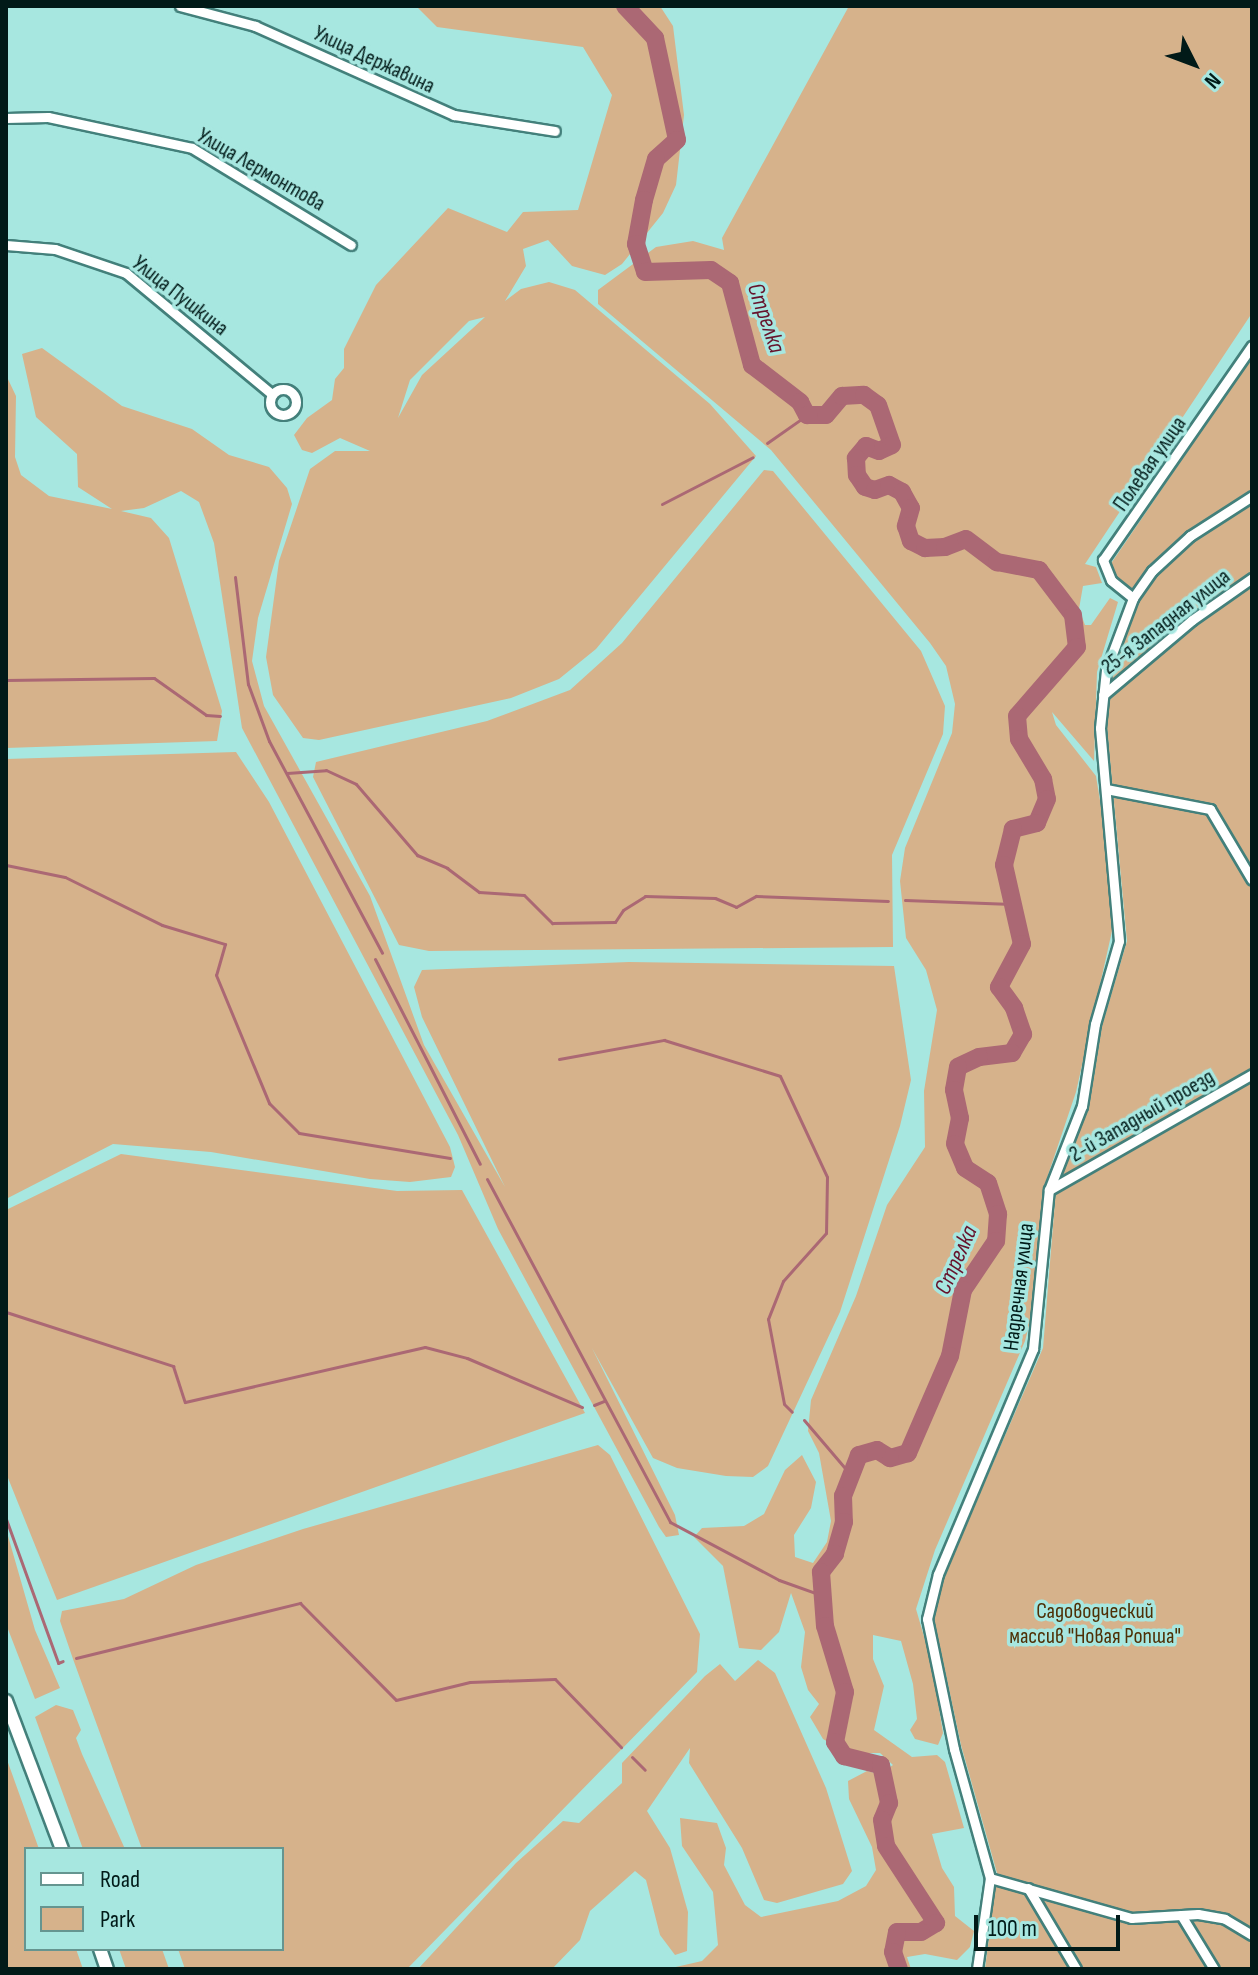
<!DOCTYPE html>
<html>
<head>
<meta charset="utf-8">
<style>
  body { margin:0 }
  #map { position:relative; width:1258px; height:1975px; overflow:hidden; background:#a7e7e0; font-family:"Sofia Sans Condensed",sans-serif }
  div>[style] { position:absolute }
  .green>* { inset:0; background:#d6b28b }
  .stream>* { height:3px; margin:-1.5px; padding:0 1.5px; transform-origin:1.5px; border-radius:1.5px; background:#ab6874 }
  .river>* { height:18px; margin:-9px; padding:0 9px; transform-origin:9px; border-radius:9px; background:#ab6874 }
  .roads { filter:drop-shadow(2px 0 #43807b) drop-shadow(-2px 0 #43807b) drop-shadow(0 2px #43807b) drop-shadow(0 -2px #43807b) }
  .minor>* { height:9px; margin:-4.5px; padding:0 4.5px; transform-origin:4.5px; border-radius:4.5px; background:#fff }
  .minor>.ring { margin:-4.5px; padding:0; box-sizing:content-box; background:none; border:9px solid #fff; border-radius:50% }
  .secondary>* { height:12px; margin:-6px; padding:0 6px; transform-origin:6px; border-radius:6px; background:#fff }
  span { translate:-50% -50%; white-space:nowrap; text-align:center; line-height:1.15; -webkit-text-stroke:7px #a7e7e0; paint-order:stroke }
  .street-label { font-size:22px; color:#011a18 }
  .park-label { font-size:22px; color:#4e2f05 }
  .water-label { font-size:24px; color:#66132c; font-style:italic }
  .frame { position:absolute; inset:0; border:8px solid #011a18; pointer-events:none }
  .legend { position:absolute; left:24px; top:1847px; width:260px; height:104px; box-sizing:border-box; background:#a7e7e0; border:2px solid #659590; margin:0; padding:10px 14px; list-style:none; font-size:24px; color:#011a18 }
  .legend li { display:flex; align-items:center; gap:16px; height:40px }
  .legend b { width:40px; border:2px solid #659590 }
  .north { position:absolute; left:1154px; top:24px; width:80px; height:80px; -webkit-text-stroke:6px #a7e7e0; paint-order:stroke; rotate:132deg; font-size:22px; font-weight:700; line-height:32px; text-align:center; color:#011a18 }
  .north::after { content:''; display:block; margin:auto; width:28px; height:36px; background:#011a18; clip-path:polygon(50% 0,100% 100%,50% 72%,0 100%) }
  .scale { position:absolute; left:974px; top:1915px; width:146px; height:36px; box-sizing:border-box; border:4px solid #011a18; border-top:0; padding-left:10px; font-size:24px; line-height:28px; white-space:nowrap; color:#011a18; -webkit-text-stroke:6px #a7e7e0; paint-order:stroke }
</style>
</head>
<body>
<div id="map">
  <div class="green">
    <div style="clip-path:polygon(evenodd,416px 6px,660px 6px,673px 26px,684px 115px,676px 185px,663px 213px,622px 264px,605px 275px,572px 266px,548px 240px,523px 249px,526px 266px,505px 301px,521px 289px,549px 282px,575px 290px,710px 404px,756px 456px,596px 649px,559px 679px,511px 698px,319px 740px,303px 738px,273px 695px,266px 657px,279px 561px,310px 469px,335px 451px,370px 451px,340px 438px,312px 453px,302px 450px,294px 435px,307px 418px,332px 400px,335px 379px,344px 368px,344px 349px,376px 285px,448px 208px,507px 232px,523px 212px,578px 210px,612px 95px,583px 47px,437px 27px,416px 6px,485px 317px,422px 375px,398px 418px,410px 380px,469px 321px,485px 317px)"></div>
    <div style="clip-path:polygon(849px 6px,1252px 6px,1252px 313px,1085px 564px,1096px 567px,1102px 583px,1083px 586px,1079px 609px,1085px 625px,1091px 625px,1110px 598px,1118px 602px,1097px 672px,1094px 761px,1052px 712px,1056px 725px,1096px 776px,1111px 868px,1112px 931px,1076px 1092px,1045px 1184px,1032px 1314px,1025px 1341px,935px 1550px,916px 1609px,932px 1664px,943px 1733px,938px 1745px,915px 1739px,910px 1730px,917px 1719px,913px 1684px,901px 1641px,873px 1635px,873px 1659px,884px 1686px,874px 1730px,912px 1757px,937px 1755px,945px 1762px,964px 1828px,932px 1834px,942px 1868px,954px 1887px,955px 1916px,974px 1931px,970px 1947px,957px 1960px,925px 1954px,907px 1957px,911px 1969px,667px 1969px,702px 1961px,718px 1945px,713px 1892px,682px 1846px,680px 1818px,717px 1823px,726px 1848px,724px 1865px,745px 1905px,761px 1917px,838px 1901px,866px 1886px,876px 1870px,872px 1847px,849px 1799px,848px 1781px,867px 1771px,879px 1774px,893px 1765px,880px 1753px,848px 1753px,823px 1739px,810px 1717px,819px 1704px,808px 1690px,801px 1667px,805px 1632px,791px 1593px,779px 1632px,761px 1650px,739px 1648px,723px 1566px,694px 1537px,702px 1528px,744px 1526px,764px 1514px,785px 1470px,802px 1455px,816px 1482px,811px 1508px,794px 1535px,795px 1557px,813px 1563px,827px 1542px,831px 1521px,819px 1453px,808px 1431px,811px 1400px,856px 1296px,887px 1205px,925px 1147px,924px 1091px,937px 1010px,926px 970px,906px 938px,900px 881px,905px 848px,952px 733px,955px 704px,946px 666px,930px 643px,771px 450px,598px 304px,598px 290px,656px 247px,693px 241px,724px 250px,722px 238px)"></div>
    <div style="clip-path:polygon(42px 348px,122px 406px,192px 429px,229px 455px,269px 467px,287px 488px,292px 504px,258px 618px,252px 661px,264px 706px,370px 896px,424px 1045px,505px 1187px,422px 1017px,414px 987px,422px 970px,629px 962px,894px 966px,911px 1080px,900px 1126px,840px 1312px,768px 1466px,753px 1477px,726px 1476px,677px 1468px,653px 1458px,592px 1348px,675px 1515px,679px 1535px,666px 1537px,659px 1527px,498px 1229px,458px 1135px,242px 728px,214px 543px,199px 502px,181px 491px,144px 508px,121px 511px,151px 518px,169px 538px,222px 711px,217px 741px,6px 748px,6px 375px,16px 396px,15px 457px,21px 475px,49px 496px,112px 509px,78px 487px,77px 454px,36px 417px,22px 354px)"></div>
    <div style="clip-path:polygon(1252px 357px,1252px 1969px,985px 1969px,997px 1873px,961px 1745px,934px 1619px,945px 1574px,1043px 1348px,1056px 1189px,1089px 1107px,1102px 1026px,1127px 941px,1107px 728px,1112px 671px,1129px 605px,1110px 565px)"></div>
    <div style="clip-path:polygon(764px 470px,773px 471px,921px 651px,945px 706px,943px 734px,892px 855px,893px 947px,429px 951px,399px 945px,313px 777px,316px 762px,487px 721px,570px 690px,622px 643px)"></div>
    <div style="clip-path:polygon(236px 752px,269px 802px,450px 1147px,455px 1167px,451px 1177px,410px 1182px,370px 1179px,211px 1152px,113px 1144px,6px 1199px,6px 759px)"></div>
    <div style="clip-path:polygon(121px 1154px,397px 1191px,462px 1190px,585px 1413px,57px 1600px,6px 1473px,6px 1210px)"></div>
    <div style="clip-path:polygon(598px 1445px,610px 1455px,700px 1634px,697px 1672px,407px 1969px,185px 1969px,178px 1949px,282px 1949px,282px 1849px,142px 1849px,73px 1659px,60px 1621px,62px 1611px,124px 1599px,196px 1565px,303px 1529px)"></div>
    <div style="clip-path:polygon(6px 1529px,35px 1630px,60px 1688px,35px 1699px,6px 1624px)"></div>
    <div style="clip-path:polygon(758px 1660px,775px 1673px,826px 1788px,852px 1871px,843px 1884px,777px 1903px,764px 1900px,742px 1848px,689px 1763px,690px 1748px,647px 1811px,670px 1848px,688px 1912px,687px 1951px,675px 1955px,660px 1935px,646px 1880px,635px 1871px,590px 1911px,580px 1940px,552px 1969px,418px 1969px,516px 1863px,563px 1821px,579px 1823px,622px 1783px,622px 1763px,705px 1676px,720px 1664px,735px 1681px)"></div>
    <div style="clip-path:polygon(56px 1705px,73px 1710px,81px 1730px,76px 1738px,82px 1754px,125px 1849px,83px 1849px,35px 1717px)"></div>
    <div style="clip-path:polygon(6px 1757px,39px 1849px,26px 1849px,26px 1949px,76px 1949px,83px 1969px,6px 1969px)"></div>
    <div style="clip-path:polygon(119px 1949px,162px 1949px,169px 1969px,126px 1969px)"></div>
  </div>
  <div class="stream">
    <div style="left:767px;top:443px;width:49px;rotate:-35deg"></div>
    <div style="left:662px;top:504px;width:102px;rotate:-27.3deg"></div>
    <div style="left:235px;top:577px;width:108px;rotate:83.1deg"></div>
    <div style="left:248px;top:684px;width:61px;rotate:69.8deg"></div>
    <div style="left:269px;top:741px;width:240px;rotate:61.9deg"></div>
    <div style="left:6px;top:680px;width:148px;rotate:-0.8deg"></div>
    <div style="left:154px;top:678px;width:64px;rotate:35.4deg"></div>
    <div style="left:206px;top:715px;width:14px;rotate:4deg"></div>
    <div style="left:287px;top:773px;width:39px;rotate:-4deg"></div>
    <div style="left:326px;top:770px;width:33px;rotate:25deg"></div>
    <div style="left:356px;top:784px;width:94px;rotate:49.3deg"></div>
    <div style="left:417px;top:855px;width:33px;rotate:23deg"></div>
    <div style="left:447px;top:868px;width:40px;rotate:37deg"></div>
    <div style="left:479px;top:892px;width:45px;rotate:3.8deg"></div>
    <div style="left:524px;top:895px;width:40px;rotate:45deg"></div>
    <div style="left:552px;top:923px;width:63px;rotate:-0.9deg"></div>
    <div style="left:615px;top:922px;width:14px;rotate:-56deg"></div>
    <div style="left:623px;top:910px;width:26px;rotate:-32deg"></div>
    <div style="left:645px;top:896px;width:70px;rotate:1.6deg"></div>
    <div style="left:715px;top:898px;width:23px;rotate:23deg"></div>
    <div style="left:736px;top:907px;width:23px;rotate:-29deg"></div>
    <div style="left:756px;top:896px;width:132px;rotate:2.2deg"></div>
    <div style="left:6px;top:865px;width:60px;rotate:11.5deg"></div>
    <div style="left:65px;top:877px;width:108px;rotate:26.3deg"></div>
    <div style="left:162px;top:925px;width:66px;rotate:16.8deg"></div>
    <div style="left:225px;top:944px;width:32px;rotate:106deg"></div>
    <div style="left:216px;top:975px;width:139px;rotate:67.5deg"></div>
    <div style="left:269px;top:1103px;width:42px;rotate:45deg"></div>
    <div style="left:299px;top:1133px;width:153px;rotate:9.4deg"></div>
    <div style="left:905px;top:900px;width:107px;rotate:2.1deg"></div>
    <div style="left:375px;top:959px;width:230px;rotate:62.9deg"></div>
    <div style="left:559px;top:1059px;width:107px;rotate:-10.3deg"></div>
    <div style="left:664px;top:1040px;width:121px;rotate:17.2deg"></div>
    <div style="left:780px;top:1076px;width:111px;rotate:65deg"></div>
    <div style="left:827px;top:1177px;width:56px;rotate:91deg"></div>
    <div style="left:826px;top:1233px;width:64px;rotate:131.9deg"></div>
    <div style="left:783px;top:1281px;width:41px;rotate:111.5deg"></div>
    <div style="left:768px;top:1319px;width:86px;rotate:79.3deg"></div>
    <div style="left:784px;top:1404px;width:11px;rotate:45deg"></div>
    <div style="left:487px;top:1179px;width:389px;rotate:61.9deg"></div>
    <div style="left:670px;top:1522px;width:123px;rotate:28deg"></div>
    <div style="left:779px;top:1580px;width:45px;rotate:19.7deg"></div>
    <div style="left:6px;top:1312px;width:176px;rotate:17.9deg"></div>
    <div style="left:173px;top:1366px;width:38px;rotate:72deg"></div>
    <div style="left:185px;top:1402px;width:246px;rotate:-12.9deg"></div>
    <div style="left:425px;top:1347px;width:43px;rotate:14.7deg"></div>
    <div style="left:467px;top:1358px;width:125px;rotate:23.1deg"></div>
    <div style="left:594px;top:1405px;width:11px;rotate:-22deg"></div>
    <div style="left:804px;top:1420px;width:71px;rotate:49.6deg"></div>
    <div style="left:6px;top:1519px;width:153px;rotate:70.1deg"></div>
    <div style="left:58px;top:1663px;width:5px;rotate:-22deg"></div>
    <div style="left:76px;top:1658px;width:231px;rotate:-13.8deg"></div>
    <div style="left:300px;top:1603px;width:136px;rotate:45.3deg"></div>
    <div style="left:396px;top:1700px;width:76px;rotate:-13.7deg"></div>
    <div style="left:470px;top:1682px;width:85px;rotate:-2deg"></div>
    <div style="left:555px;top:1679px;width:95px;rotate:45.9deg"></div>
    <div style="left:632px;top:1757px;width:18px;rotate:45deg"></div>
  </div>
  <div class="river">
    <div style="left:625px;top:6px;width:44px;rotate:46.8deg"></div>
    <div style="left:655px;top:38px;width:104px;rotate:77.8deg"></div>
    <div style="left:677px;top:140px;width:28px;rotate:138deg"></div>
    <div style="left:656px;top:159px;width:43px;rotate:106.3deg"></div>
    <div style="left:644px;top:200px;width:45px;rotate:100.3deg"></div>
    <div style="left:636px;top:244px;width:29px;rotate:72deg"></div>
    <div style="left:645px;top:272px;width:66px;rotate:-1.7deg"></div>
    <div style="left:711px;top:270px;width:23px;rotate:34deg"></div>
    <div style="left:730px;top:283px;width:85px;rotate:75deg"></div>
    <div style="left:752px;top:365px;width:61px;rotate:37.6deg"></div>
    <div style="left:800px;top:402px;width:15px;rotate:62deg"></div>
    <div style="left:807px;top:415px;width:19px"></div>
    <div style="left:826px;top:415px;width:25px;rotate:-50deg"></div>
    <div style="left:842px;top:396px;width:22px;rotate:-3deg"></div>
    <div style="left:864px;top:395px;width:17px;rotate:36deg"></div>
    <div style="left:878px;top:405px;width:42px;rotate:70.7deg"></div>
    <div style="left:892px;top:445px;width:14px;rotate:155deg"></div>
    <div style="left:879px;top:451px;width:14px;rotate:-159deg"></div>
    <div style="left:866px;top:446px;width:16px;rotate:130deg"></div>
    <div style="left:856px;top:458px;width:17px;rotate:87deg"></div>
    <div style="left:857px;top:475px;width:14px;rotate:56deg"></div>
    <div style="left:865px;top:487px;width:10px;rotate:17deg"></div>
    <div style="left:875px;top:490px;width:15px;rotate:-20deg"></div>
    <div style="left:889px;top:485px;width:15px;rotate:28deg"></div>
    <div style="left:902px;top:492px;width:18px;rotate:61deg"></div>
    <div style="left:911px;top:508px;width:19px;rotate:106deg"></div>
    <div style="left:906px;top:526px;width:16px;rotate:72deg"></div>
    <div style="left:911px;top:541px;width:16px;rotate:27deg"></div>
    <div style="left:925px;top:548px;width:20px;rotate:-3deg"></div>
    <div style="left:945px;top:547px;width:22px;rotate:-21deg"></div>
    <div style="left:966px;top:539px;width:39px;rotate:37deg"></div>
    <div style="left:997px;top:562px;width:43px;rotate:10.8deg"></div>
    <div style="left:1039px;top:570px;width:56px;rotate:52.9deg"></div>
    <div style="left:1073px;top:615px;width:32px;rotate:83deg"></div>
    <div style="left:1077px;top:647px;width:91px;rotate:131deg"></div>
    <div style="left:1017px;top:716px;width:23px;rotate:85deg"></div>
    <div style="left:1019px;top:739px;width:47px;rotate:59deg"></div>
    <div style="left:1043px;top:779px;width:20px;rotate:79deg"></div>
    <div style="left:1047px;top:799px;width:26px;rotate:113deg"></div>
    <div style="left:1037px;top:823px;width:25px;rotate:166deg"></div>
    <div style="left:1013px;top:829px;width:37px;rotate:104deg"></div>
    <div style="left:1004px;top:865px;width:81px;rotate:77.2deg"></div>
    <div style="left:1022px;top:944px;width:49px;rotate:118.1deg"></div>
    <div style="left:999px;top:987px;width:26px;rotate:54deg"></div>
    <div style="left:1014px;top:1008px;width:28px;rotate:71deg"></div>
    <div style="left:1023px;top:1034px;width:22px;rotate:120deg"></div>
    <div style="left:1012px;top:1053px;width:33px;rotate:173deg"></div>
    <div style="left:979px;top:1057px;width:23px;rotate:155deg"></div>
    <div style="left:958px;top:1067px;width:23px;rotate:100deg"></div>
    <div style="left:954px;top:1090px;width:29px;rotate:78deg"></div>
    <div style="left:960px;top:1118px;width:26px;rotate:101deg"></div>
    <div style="left:955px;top:1144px;width:26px;rotate:67deg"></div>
    <div style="left:965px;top:1168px;width:27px;rotate:33deg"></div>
    <div style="left:988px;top:1183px;width:33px;rotate:72deg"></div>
    <div style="left:998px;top:1214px;width:27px;rotate:94deg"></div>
    <div style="left:996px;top:1241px;width:59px;rotate:124deg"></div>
    <div style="left:963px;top:1290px;width:67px;rotate:101.1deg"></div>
    <div style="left:950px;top:1356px;width:106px;rotate:113.4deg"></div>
    <div style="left:908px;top:1453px;width:19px;rotate:164deg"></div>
    <div style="left:890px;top:1458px;width:15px;rotate:-148deg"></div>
    <div style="left:877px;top:1450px;width:19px;rotate:164deg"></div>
    <div style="left:859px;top:1455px;width:44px;rotate:111.3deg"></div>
    <div style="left:843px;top:1496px;width:26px;rotate:88deg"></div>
    <div style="left:844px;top:1522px;width:33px;rotate:106deg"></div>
    <div style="left:835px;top:1554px;width:23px;rotate:128deg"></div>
    <div style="left:821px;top:1572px;width:54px;rotate:85.8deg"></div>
    <div style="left:825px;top:1626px;width:69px;rotate:73.1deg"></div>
    <div style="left:845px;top:1692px;width:51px;rotate:101.3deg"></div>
    <div style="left:835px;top:1742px;width:17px;rotate:57deg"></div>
    <div style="left:844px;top:1756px;width:38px;rotate:14deg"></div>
    <div style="left:881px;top:1765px;width:39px;rotate:78deg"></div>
    <div style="left:889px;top:1803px;width:18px;rotate:112deg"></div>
    <div style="left:882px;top:1820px;width:26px;rotate:81deg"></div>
    <div style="left:886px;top:1846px;width:92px;rotate:57deg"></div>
    <div style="left:936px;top:1923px;width:17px;rotate:149deg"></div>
    <div style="left:921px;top:1932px;width:24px;rotate:180deg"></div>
    <div style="left:897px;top:1932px;width:20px;rotate:101deg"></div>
    <div style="left:893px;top:1952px;width:18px;rotate:71deg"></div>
  </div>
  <div class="roads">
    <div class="minor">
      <div style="left:180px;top:6px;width:78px;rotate:14.9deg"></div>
      <div style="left:255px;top:26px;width:218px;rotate:24.1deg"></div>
      <div style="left:454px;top:115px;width:102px;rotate:9deg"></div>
      <div style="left:6px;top:118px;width:42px;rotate:-1.4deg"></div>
      <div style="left:48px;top:117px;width:147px;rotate:12.1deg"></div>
      <div style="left:192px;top:148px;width:186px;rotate:31.4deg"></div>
      <div style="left:6px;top:245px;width:49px;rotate:4.7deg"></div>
      <div style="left:55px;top:249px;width:75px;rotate:18.7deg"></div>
      <div style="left:126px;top:273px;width:190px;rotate:39.7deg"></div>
      <div class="ring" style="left:270px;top:389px;width:17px;height:17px"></div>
      <div style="left:1133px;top:598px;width:28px;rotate:-141deg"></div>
      <div style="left:1111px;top:580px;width:22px;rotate:-112deg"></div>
      <div style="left:1103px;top:560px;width:261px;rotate:-55.2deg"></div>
      <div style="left:1103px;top:695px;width:116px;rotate:-40.1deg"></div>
      <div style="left:1192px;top:620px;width:73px;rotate:-35deg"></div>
      <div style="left:1106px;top:789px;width:106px;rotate:10.9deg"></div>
      <div style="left:1210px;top:809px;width:82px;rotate:59.4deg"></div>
      <div style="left:1049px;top:1190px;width:234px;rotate:-29.7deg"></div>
      <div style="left:990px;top:1878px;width:147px;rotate:15.8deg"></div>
      <div style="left:1131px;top:1918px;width:67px;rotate:-3.4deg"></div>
      <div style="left:1198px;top:1914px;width:27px;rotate:10deg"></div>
      <div style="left:1225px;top:1919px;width:31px;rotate:31deg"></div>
      <div style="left:1028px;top:1888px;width:94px;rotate:59.3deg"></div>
      <div style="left:1181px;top:1915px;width:63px;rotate:58.6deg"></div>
      <div style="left:977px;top:1969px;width:92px;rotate:-81.9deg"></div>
      <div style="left:990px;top:1878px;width:134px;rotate:-105.6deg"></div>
      <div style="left:954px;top:1749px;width:133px;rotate:-101.7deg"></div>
      <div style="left:927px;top:1619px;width:46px;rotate:-76.3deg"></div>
      <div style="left:938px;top:1574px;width:244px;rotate:-67.1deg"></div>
      <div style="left:1033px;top:1349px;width:160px;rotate:-84.3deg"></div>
      <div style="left:1049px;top:1190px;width:90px;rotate:-68.6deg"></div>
      <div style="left:1082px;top:1106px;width:83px;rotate:-81deg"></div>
      <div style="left:1095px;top:1024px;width:86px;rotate:-73.9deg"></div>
      <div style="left:1119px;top:941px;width:214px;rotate:-95.1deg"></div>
      <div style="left:1100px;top:728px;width:58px;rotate:-84.1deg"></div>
      <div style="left:1106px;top:670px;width:77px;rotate:-69.4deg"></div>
      <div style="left:1133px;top:598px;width:33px;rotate:-55deg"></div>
      <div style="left:1152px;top:571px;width:52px;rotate:-42.6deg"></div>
      <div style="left:1190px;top:536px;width:74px;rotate:-32.8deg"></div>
    </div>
    <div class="secondary">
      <div style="left:6px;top:1701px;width:158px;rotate:69.3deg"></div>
      <div style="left:100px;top:1949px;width:21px;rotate:71deg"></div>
    </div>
  </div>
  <div class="street-label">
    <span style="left:374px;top:60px;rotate:25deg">Улица Державина</span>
    <span style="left:261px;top:170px;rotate:30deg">Улица Лермонтова</span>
    <span style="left:180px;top:296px;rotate:38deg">Улица Пушкина</span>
    <span style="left:1150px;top:464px;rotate:-55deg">Полевая улица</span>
    <span style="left:1166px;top:622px;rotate:-38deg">25-я Западная улица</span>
    <span style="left:1142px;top:1116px;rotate:-30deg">2-й Западный проезд</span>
    <span style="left:1019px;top:1287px;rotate:-83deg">Надречная улица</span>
  </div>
  <div class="park-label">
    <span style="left:1095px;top:1624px">Садоводческий<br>массив "Новая Ропша"</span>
  </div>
  <div class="water-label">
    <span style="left:766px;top:318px;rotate:71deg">Стрелка</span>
    <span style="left:956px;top:1260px;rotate:-66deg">Стрелка</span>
  </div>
  <div class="frame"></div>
  <ul class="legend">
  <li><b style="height:10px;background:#fff"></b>Road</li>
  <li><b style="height:22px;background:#d6b28b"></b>Park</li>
  </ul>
  <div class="north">N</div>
  <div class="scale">100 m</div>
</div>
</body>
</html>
